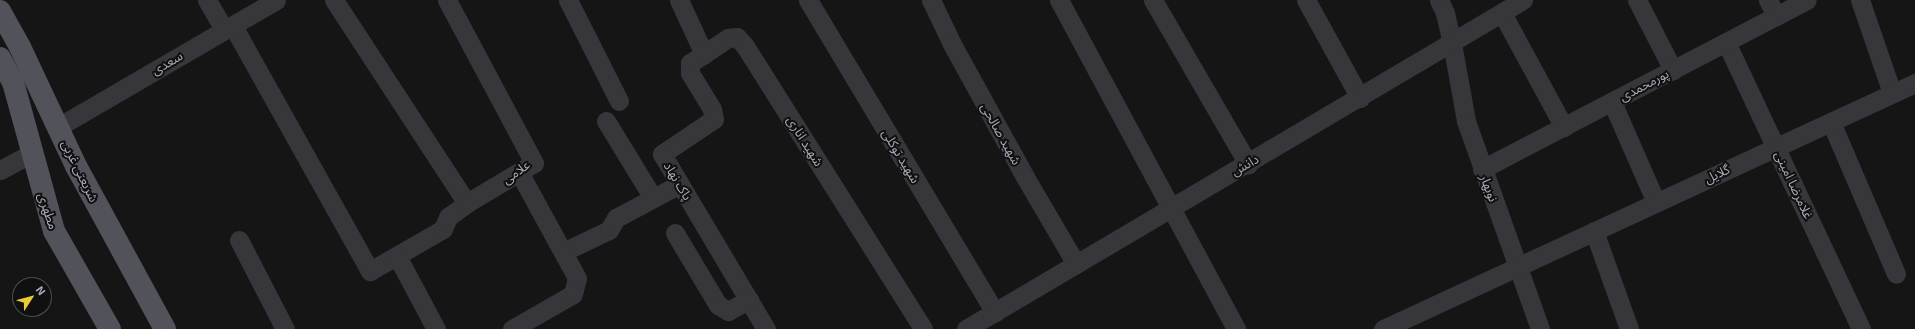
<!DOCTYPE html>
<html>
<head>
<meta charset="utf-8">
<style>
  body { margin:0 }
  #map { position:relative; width:1915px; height:329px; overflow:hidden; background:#151516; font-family:"Exo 2","Noto Sans Arabic",sans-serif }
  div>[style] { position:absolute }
  .minor>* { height:19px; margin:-9.5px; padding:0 9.5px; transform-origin:9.5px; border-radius:9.5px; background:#36363b }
  .major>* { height:22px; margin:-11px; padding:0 11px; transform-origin:11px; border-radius:11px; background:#52525a }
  span { translate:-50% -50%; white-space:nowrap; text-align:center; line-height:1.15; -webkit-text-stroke:4px #101011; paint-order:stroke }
  .street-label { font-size:13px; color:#a7a9b6 }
  .north { position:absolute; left:12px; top:277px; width:40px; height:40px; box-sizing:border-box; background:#101011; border:1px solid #4c4d53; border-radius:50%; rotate:54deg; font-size:11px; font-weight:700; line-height:16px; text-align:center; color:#a7a9b6 }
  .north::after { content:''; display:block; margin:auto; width:14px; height:18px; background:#ebca38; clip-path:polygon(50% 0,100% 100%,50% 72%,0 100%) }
</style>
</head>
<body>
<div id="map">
  <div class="minor">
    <div style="left:207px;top:0;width:34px;rotate:60deg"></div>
    <div style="left:334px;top:0;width:243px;rotate:56.8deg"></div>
    <div style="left:568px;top:0;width:113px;rotate:63.2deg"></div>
    <div style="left:679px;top:0;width:60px;rotate:65.2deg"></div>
    <div style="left:704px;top:54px;width:29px;rotate:-34deg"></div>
    <div style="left:728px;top:38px;width:9px;rotate:-6deg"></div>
    <div style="left:737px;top:37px;width:12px;rotate:48deg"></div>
    <div style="left:745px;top:46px;width:334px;rotate:57.8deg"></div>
    <div style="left:808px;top:0;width:364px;rotate:59.1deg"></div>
    <div style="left:931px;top:0;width:49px;rotate:64.5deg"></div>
    <div style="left:952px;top:44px;width:152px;rotate:61.2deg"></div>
    <div style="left:1025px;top:177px;width:101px;rotate:59.6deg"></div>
    <div style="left:1059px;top:0;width:374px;rotate:61.7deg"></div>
    <div style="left:1153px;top:0;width:190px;rotate:59.9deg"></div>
    <div style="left:1306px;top:0;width:112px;rotate:61.1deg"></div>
    <div style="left:1439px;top:0;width:14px;rotate:65deg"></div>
    <div style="left:1445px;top:13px;width:31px;rotate:77deg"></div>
    <div style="left:1452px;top:43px;width:79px;rotate:79.8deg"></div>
    <div style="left:1466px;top:121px;width:221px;rotate:70.4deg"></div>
    <div style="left:1637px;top:0;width:79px;rotate:62.8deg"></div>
    <div style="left:1768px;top:0;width:18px;rotate:63deg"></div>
    <div style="left:1860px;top:0;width:98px;rotate:71deg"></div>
    <div style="left:1502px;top:13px;width:130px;rotate:61.5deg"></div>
    <div style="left:233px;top:26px;width:281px;rotate:60.8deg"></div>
    <div style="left:370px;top:271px;width:84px;rotate:-29.9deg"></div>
    <div style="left:443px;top:229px;width:13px;rotate:-67deg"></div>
    <div style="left:448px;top:217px;width:24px;rotate:-36deg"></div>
    <div style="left:467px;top:203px;width:78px;rotate:-30.8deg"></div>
    <div style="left:534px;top:163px;width:185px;rotate:-118.1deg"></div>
    <div style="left:1726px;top:42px;width:317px;rotate:64.8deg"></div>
    <div style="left:704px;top:54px;width:17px;rotate:147deg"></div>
    <div style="left:690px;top:63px;width:10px;rotate:90deg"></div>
    <div style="left:690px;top:73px;width:42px;rotate:58.6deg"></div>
    <div style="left:712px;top:109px;width:10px;rotate:79deg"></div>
    <div style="left:714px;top:119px;width:63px;rotate:146.1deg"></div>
    <div style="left:662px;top:154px;width:204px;rotate:59.3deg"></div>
    <div style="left:1612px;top:102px;width:109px;rotate:66.3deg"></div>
    <div style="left:606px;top:121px;width:90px;rotate:58.6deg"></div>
    <div style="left:1831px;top:122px;width:165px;rotate:66.8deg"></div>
    <div style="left:58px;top:127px;width:252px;rotate:-30.2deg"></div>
    <div style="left:1482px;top:169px;width:366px;rotate:-27.5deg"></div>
    <div style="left:0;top:170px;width:36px;rotate:-28deg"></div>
    <div style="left:1594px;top:231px;width:104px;rotate:70.3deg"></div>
    <div style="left:675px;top:233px;width:84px;rotate:59.2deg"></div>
    <div style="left:718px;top:305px;width:12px;rotate:31deg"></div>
    <div style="left:728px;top:311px;width:24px;rotate:-28deg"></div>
    <div style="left:239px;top:240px;width:100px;rotate:62.7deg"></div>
    <div style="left:563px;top:252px;width:51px;rotate:-25.6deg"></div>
    <div style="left:609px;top:230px;width:14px;rotate:-60deg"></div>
    <div style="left:616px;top:218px;width:72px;rotate:-28deg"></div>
    <div style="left:397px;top:256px;width:83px;rotate:61.9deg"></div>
    <div style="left:512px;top:329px;width:70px;rotate:-29.8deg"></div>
    <div style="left:573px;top:294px;width:16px;rotate:-76deg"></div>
    <div style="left:577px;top:278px;width:121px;rotate:-118.7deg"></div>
    <div style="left:966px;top:329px;width:647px;rotate:-30.57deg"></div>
    <div style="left:1383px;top:329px;width:586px;rotate:-24.82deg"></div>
  </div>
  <div class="major">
    <div style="left:0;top:11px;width:41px;rotate:60.9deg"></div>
    <div style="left:20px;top:47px;width:132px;rotate:64.8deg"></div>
    <div style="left:76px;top:166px;width:186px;rotate:61.4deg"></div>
    <div style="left:0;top:58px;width:27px;rotate:62deg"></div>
    <div style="left:13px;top:82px;width:155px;rotate:74.6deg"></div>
    <div style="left:54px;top:231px;width:113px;rotate:60.3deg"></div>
  </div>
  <div class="street-label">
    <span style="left:167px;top:63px;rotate:-30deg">سعدی</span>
    <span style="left:1644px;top:85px;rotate:-28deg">پورمحمدی</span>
    <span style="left:1001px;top:134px;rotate:61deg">شهید صالحی</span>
    <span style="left:805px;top:141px;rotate:58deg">شهید اناری</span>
    <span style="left:901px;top:156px;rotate:59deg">شهید توکلی</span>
    <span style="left:1245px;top:165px;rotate:-30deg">دانش</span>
    <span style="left:80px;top:171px;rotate:64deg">شریعتی غربی</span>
    <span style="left:516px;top:172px;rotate:-36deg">علامی</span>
    <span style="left:1717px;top:174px;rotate:-25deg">گلایل</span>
    <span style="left:678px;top:181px;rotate:59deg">پاک نهاد</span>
    <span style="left:1794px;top:185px;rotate:65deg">غلامرضا امینی</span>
    <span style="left:1489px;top:188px;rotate:69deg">نوبهار</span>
    <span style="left:48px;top:211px;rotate:72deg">مطهری</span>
  </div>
  <div class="north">N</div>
</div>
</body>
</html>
